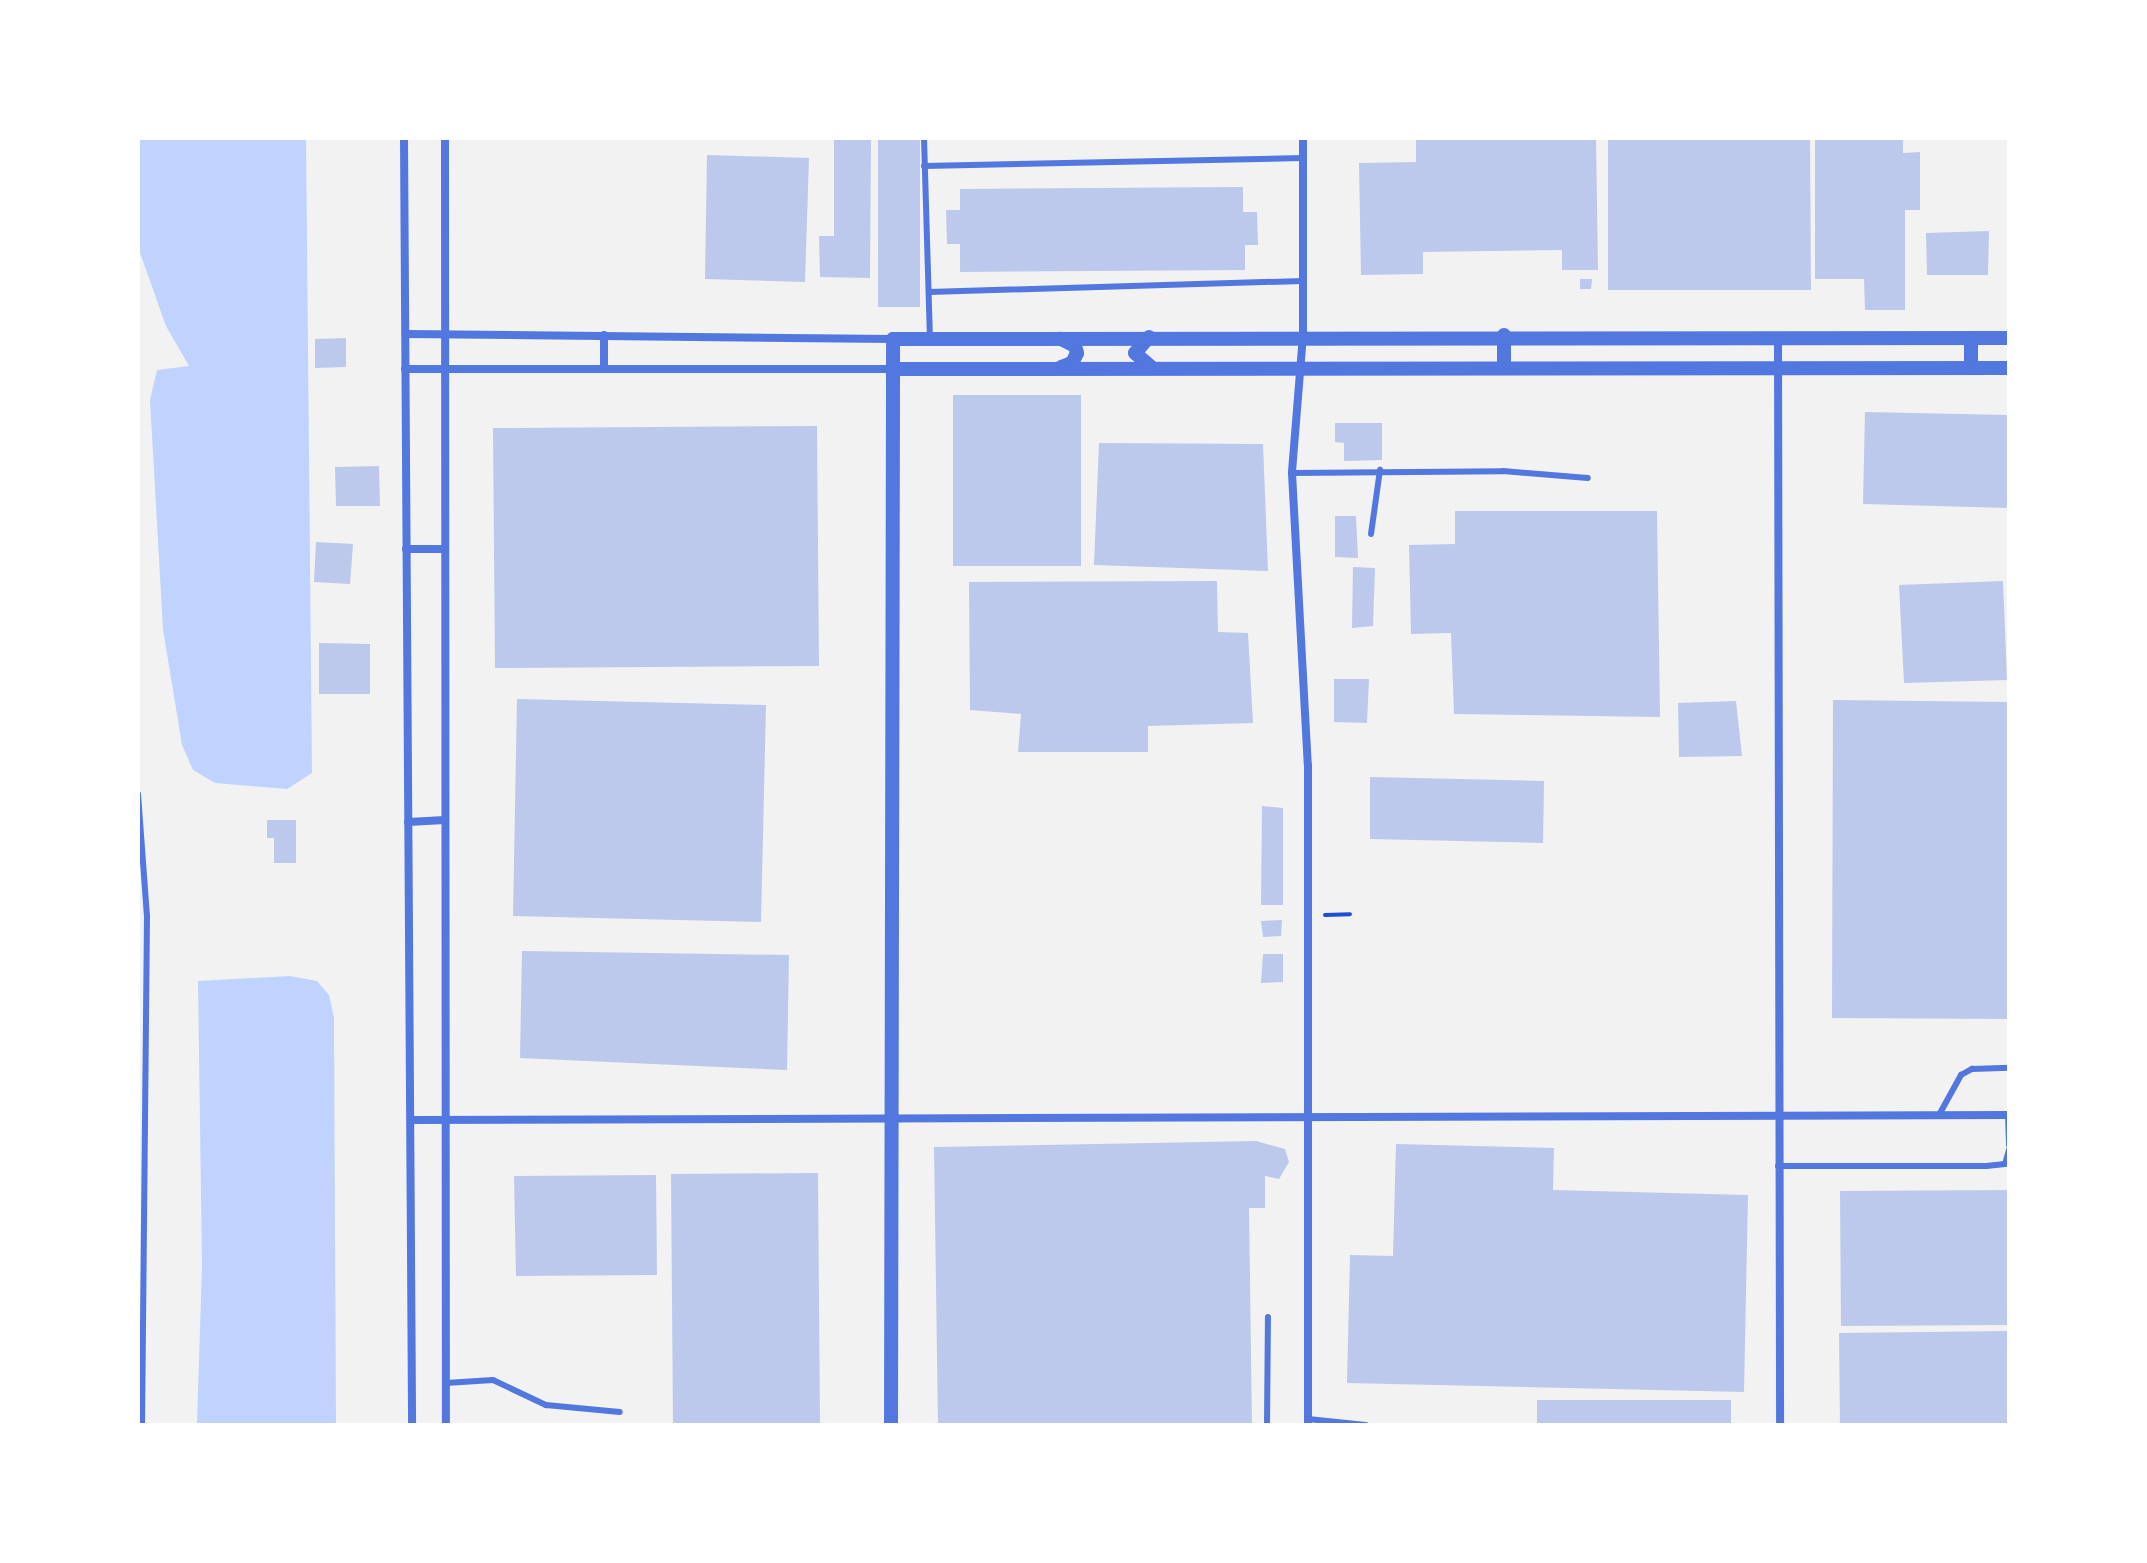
<!DOCTYPE html>
<html>
<head>
<meta charset="utf-8">
<style>
  body { margin:0 }
  #map { position:relative; width:2147px; height:1563px; overflow:hidden; background:#f2f2f2; font-family:"Golos Text",sans-serif }
  div>[style] { position:absolute }
  .water>* { inset:0; background:#bfd3fe }
  .building>* { inset:0; background:#bdc9ec }
  .path>* { height:4px; margin:-2px; padding:0 2px; transform-origin:2px; border-radius:2px; background:#1d4ed8 }
  .service>* { height:6px; margin:-3px; padding:0 3px; transform-origin:3px; border-radius:3px; background:#5277de }
  .minor>* { height:8px; margin:-4px; padding:0 4px; transform-origin:4px; border-radius:4px; background:#5277de }
  .tertiary>* { height:14px; margin:-7px; padding:0 7px; transform-origin:7px; border-radius:7px; background:#5277de }
  span { translate:-50% -50%; white-space:nowrap; text-align:center; line-height:1.15; -webkit-text-stroke:7px #fff; paint-order:stroke }
  .frame { position:absolute; inset:0; border:140px solid #fff; pointer-events:none }
</style>
</head>
<body>
<div id="map">
  <div class="water">
    <div style="clip-path:polygon(138px 138px,306px 138px,312px 773px,287px 789px,215px 783px,193px 770px,182px 745px,163px 629px,150px 400px,157px 370px,189px 366px,166px 326px,139px 250px)"></div>
    <div style="clip-path:polygon(290px 976px,317px 981px,329px 995px,334px 1018px,336px 1425px,197px 1425px,202px 1265px,198px 981px)"></div>
  </div>
  <div class="building">
    <div style="clip-path:polygon(834px 138px,871px 138px,870px 278px,820px 277px,819px 236px,834px 236px)"></div>
    <div style="clip-path:polygon(878px 138px,920px 138px,920px 307px,878px 307px)"></div>
    <div style="clip-path:polygon(1416px 138px,1596px 138px,1598px 270px,1562px 270px,1562px 250px,1423px 252px,1423px 274px,1361px 275px,1359px 163px,1416px 162px)"></div>
    <div style="clip-path:polygon(1608px 138px,1810px 138px,1811px 290px,1608px 290px)"></div>
    <div style="clip-path:polygon(1815px 138px,1903px 138px,1903px 153px,1920px 152px,1920px 210px,1905px 210px,1905px 310px,1865px 310px,1864px 279px,1815px 279px)"></div>
    <div style="clip-path:polygon(707px 155px,809px 158px,805px 282px,705px 279px)"></div>
    <div style="clip-path:polygon(1243px 187px,1243px 212px,1257px 212px,1258px 245px,1245px 245px,1245px 270px,960px 272px,960px 244px,947px 244px,946px 210px,960px 210px,960px 189px)"></div>
    <div style="clip-path:polygon(1989px 231px,1988px 275px,1927px 275px,1926px 233px)"></div>
    <div style="clip-path:polygon(1580px 279px,1592px 279px,1591px 289px,1580px 289px)"></div>
    <div style="clip-path:polygon(346px 338px,346px 367px,315px 368px,315px 339px)"></div>
    <div style="clip-path:polygon(953px 395px,1081px 395px,1081px 566px,953px 566px)"></div>
    <div style="clip-path:polygon(1865px 412px,2009px 415px,2009px 508px,1863px 504px)"></div>
    <div style="clip-path:polygon(1335px 423px,1382px 423px,1382px 460px,1344px 461px,1344px 443px,1335px 442px)"></div>
    <div style="clip-path:polygon(817px 426px,819px 666px,495px 668px,493px 428px)"></div>
    <div style="clip-path:polygon(1099px 443px,1263px 444px,1268px 571px,1094px 565px)"></div>
    <div style="clip-path:polygon(379px 466px,380px 506px,336px 506px,335px 467px)"></div>
    <div style="clip-path:polygon(1455px 511px,1657px 511px,1660px 717px,1454px 714px,1451px 633px,1411px 634px,1409px 545px,1455px 544px)"></div>
    <div style="clip-path:polygon(1335px 516px,1356px 516px,1358px 558px,1335px 557px)"></div>
    <div style="clip-path:polygon(316px 542px,353px 544px,350px 584px,314px 582px)"></div>
    <div style="clip-path:polygon(1353px 567px,1375px 568px,1373px 626px,1352px 628px)"></div>
    <div style="clip-path:polygon(1217px 581px,1218px 632px,1248px 633px,1253px 723px,1148px 726px,1148px 752px,1018px 752px,1021px 714px,970px 710px,969px 582px)"></div>
    <div style="clip-path:polygon(2003px 581px,2007px 680px,1904px 683px,1899px 585px)"></div>
    <div style="clip-path:polygon(319px 643px,370px 644px,370px 694px,319px 694px)"></div>
    <div style="clip-path:polygon(1334px 679px,1369px 679px,1367px 723px,1334px 722px)"></div>
    <div style="clip-path:polygon(517px 699px,766px 705px,761px 922px,513px 916px)"></div>
    <div style="clip-path:polygon(1833px 700px,2009px 702px,2009px 1019px,1832px 1018px)"></div>
    <div style="clip-path:polygon(1736px 701px,1742px 756px,1679px 757px,1678px 703px)"></div>
    <div style="clip-path:polygon(1370px 777px,1544px 781px,1543px 843px,1370px 839px)"></div>
    <div style="clip-path:polygon(1262px 806px,1283px 808px,1283px 905px,1261px 905px)"></div>
    <div style="clip-path:polygon(267px 820px,296px 820px,296px 863px,274px 863px,274px 838px,267px 838px)"></div>
    <div style="clip-path:polygon(1282px 920px,1281px 936px,1263px 937px,1261px 921px)"></div>
    <div style="clip-path:polygon(522px 951px,789px 955px,787px 1070px,520px 1058px)"></div>
    <div style="clip-path:polygon(1263px 954px,1283px 954px,1283px 982px,1261px 983px)"></div>
    <div style="clip-path:polygon(1256px 1141px,1285px 1149px,1289px 1162px,1279px 1179px,1265px 1176px,1265px 1208px,1249px 1208px,1252px 1425px,938px 1425px,934px 1147px)"></div>
    <div style="clip-path:polygon(1396px 1144px,1554px 1148px,1553px 1190px,1748px 1195px,1744px 1392px,1347px 1383px,1350px 1255px,1393px 1256px)"></div>
    <div style="clip-path:polygon(818px 1173px,820px 1425px,673px 1425px,671px 1174px)"></div>
    <div style="clip-path:polygon(656px 1175px,657px 1275px,516px 1276px,514px 1176px)"></div>
    <div style="clip-path:polygon(2009px 1190px,2009px 1325px,1841px 1326px,1840px 1191px)"></div>
    <div style="clip-path:polygon(2009px 1331px,2009px 1425px,1840px 1425px,1839px 1333px)"></div>
    <div style="clip-path:polygon(1537px 1400px,1731px 1400px,1731px 1425px,1537px 1425px)"></div>
  </div>
  <div class="path">
    <div style="left:1325px;top:915px;width:25px;rotate:-2deg"></div>
  </div>
  <div class="service">
    <div style="left:924px;top:138px;width:200px;rotate:88.3deg"></div>
    <div style="left:924px;top:166px;width:379px;rotate:-1.2deg"></div>
    <div style="left:929px;top:292px;width:374px;rotate:-1.7deg"></div>
    <div style="left:1292px;top:473px;width:211px;rotate:-0.5deg"></div>
    <div style="left:1503px;top:471px;width:85px;rotate:4.7deg"></div>
    <div style="left:1371px;top:534px;width:65px;rotate:-82deg"></div>
    <div style="left:138px;top:794px;width:122px;rotate:85.8deg"></div>
    <div style="left:147px;top:916px;width:509px;rotate:90.56deg"></div>
    <div style="left:1939px;top:1115px;width:46px;rotate:-61.2deg"></div>
    <div style="left:1961px;top:1075px;width:13px;rotate:-29deg"></div>
    <div style="left:1972px;top:1069px;width:37px;rotate:-2deg"></div>
    <div style="left:2008px;top:1115px;width:30px;rotate:88deg"></div>
    <div style="left:1778px;top:1166px;width:208px"></div>
    <div style="left:1986px;top:1166px;width:19px;rotate:-6deg"></div>
    <div style="left:2005px;top:1164px;width:15px;rotate:-74deg"></div>
    <div style="left:446px;top:1383px;width:47px;rotate:-3.7deg"></div>
    <div style="left:493px;top:1380px;width:59px;rotate:25.3deg"></div>
    <div style="left:546px;top:1405px;width:74px;rotate:5.4deg"></div>
    <div style="left:1308px;top:1419px;width:58px;rotate:5.9deg"></div>
    <div style="left:1267px;top:1425px;width:108px;rotate:-89.5deg"></div>
  </div>
  <div class="minor">
    <div style="left:404px;top:138px;width:1287px;rotate:89.64deg"></div>
    <div style="left:445px;top:138px;width:1287px;rotate:89.96deg"></div>
    <div style="left:1303px;top:138px;width:197px;rotate:90deg"></div>
    <div style="left:1303px;top:335px;width:138px;rotate:94.6deg"></div>
    <div style="left:1292px;top:473px;width:293px;rotate:86.9deg"></div>
    <div style="left:1308px;top:766px;width:659px;rotate:90deg"></div>
    <div style="left:406px;top:334px;width:487px;rotate:0.6deg"></div>
    <div style="left:604px;top:335px;width:32px;rotate:90deg"></div>
    <div style="left:1778px;top:338px;width:1087px;rotate:89.89deg"></div>
    <div style="left:405px;top:369px;width:488px"></div>
    <div style="left:406px;top:549px;width:36px"></div>
    <div style="left:408px;top:822px;width:37px;rotate:-3deg"></div>
    <div style="left:411px;top:1120px;width:1598px;rotate:-0.18deg"></div>
  </div>
  <div class="tertiary">
    <div style="left:1504px;top:335px;width:31px;rotate:90deg"></div>
    <div style="left:1149px;top:337px;width:21px;rotate:131deg"></div>
    <div style="left:1135px;top:353px;width:23px;rotate:41deg"></div>
    <div style="left:1971px;top:338px;width:30px;rotate:90deg"></div>
    <div style="left:1061px;top:367px;width:12px;rotate:-20deg"></div>
    <div style="left:1072px;top:363px;width:11px;rotate:-63deg"></div>
    <div style="left:1077px;top:353px;width:7px;rotate:-106deg"></div>
    <div style="left:1075px;top:346px;width:16px;rotate:-153deg"></div>
    <div style="left:893px;top:369px;width:1116px;rotate:-0.05deg"></div>
    <div style="left:891px;top:1425px;width:1086px;rotate:-89.89deg"></div>
    <div style="left:893px;top:339px;width:1116px;rotate:-0.05deg"></div>
  </div>
  <div class="frame"></div>
</div>
</body>
</html>
